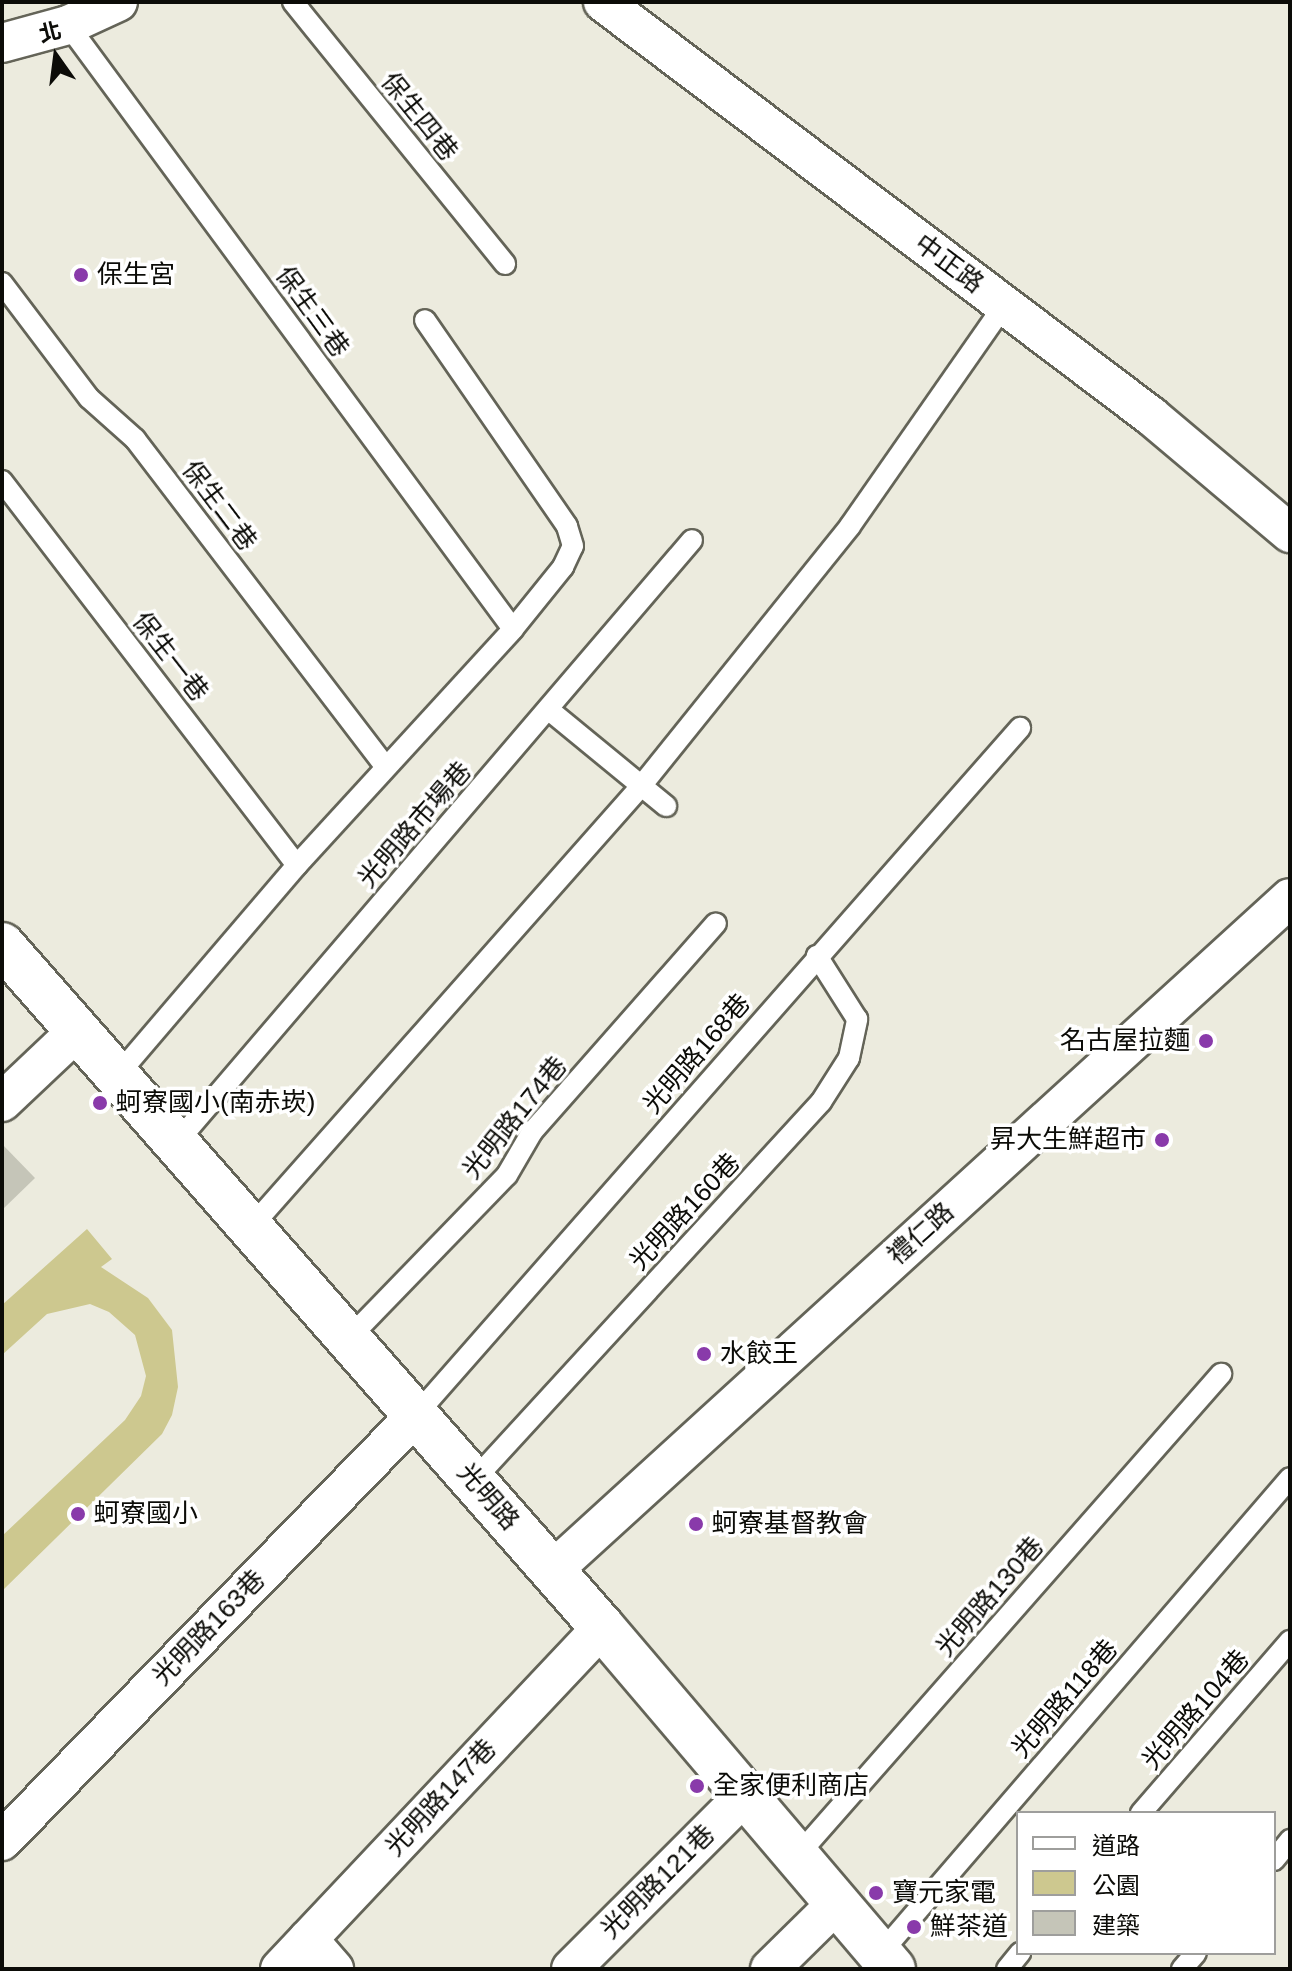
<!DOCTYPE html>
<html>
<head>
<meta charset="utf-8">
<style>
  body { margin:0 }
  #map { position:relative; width:1292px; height:1971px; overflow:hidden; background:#ecebde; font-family:Helvetica,"Noto Sans TC",sans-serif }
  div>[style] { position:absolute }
  .green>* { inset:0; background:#cdc88f }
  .building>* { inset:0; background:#c5c5b8 }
  .roads { filter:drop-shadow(2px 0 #646458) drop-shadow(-2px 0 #646458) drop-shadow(0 2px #646458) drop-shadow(0 -2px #646458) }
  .service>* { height:20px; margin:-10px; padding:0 10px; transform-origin:10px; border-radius:10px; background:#fff }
  .minor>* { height:38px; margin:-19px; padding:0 19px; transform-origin:19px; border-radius:19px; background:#fff }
  .tertiary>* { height:44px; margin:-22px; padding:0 22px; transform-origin:22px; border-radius:22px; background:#fff }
  .dots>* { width:22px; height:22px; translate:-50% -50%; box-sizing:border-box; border:4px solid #fff; border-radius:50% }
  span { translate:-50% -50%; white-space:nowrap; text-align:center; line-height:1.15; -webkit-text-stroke:7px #fff; paint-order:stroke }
  .street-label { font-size:26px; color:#0c0c08 }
  .poi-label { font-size:26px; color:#0c0c08 }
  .left { translate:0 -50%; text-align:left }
  .right { translate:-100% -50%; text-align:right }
  .frame { position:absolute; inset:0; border:4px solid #0c0c08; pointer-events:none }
  .legend { position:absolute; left:1016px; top:1811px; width:260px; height:144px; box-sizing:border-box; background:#fff; border:2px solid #9e9e9c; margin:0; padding:10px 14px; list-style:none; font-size:24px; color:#0c0c08 }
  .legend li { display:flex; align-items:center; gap:16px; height:40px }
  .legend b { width:40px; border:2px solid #9e9e9c }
  .north { position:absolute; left:16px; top:16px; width:80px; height:80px; -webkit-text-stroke:6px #fff; paint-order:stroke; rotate:346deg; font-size:22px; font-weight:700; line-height:32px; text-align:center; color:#0c0c08 }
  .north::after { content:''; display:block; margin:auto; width:28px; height:36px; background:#0c0c08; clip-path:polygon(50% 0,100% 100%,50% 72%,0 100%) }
</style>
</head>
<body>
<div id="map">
  <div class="green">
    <div style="clip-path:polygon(87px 1229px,112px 1259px,101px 1267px,148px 1298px,172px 1330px,178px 1387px,172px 1415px,162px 1434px,2px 1591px,2px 1536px,125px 1420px,141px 1396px,146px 1376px,135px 1335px,109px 1312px,90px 1304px,47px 1314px,2px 1355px,2px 1305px)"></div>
  </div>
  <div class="building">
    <div style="clip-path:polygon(2px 1144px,35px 1178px,2px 1210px)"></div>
  </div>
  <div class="roads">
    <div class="service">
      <div style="left:293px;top:2px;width:337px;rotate:51deg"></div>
      <div style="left:68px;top:25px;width:750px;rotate:53.62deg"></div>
      <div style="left:2px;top:283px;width:144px;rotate:52.9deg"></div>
      <div style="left:89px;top:398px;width:62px;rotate:41.7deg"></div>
      <div style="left:135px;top:439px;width:413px;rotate:52.6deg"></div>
      <div style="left:2px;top:481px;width:484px;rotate:52.5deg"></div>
      <div style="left:548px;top:709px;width:153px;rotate:39.4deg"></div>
      <div style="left:116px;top:1077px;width:279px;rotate:-49.5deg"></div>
      <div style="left:297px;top:865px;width:320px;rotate:-47.5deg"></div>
      <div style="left:513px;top:629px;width:80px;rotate:-51.1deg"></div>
      <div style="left:563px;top:567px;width:23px;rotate:-65deg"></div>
      <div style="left:573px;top:546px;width:21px;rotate:-107deg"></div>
      <div style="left:567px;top:526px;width:250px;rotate:-124.6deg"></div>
      <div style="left:177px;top:1142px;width:792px;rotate:-49.45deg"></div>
      <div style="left:251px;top:1227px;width:590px;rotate:-48.5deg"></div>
      <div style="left:642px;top:785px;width:332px;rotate:-51.2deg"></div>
      <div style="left:850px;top:526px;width:269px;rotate:-55.1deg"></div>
      <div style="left:348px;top:1339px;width:228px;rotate:-45.9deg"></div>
      <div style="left:507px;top:1175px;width:50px;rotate:-59.8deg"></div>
      <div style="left:532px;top:1132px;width:278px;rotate:-48.6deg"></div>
      <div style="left:416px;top:1415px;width:915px;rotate:-48.68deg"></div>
      <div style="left:474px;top:1480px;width:513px;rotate:-47.45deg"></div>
      <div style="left:821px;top:1102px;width:52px;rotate:-57.5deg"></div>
      <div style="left:849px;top:1058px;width:40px;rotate:-78deg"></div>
      <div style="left:857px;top:1019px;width:75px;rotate:-122.4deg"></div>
      <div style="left:1141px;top:1813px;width:228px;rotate:-49.1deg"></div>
      <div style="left:798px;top:1855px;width:641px;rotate:-48.67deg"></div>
      <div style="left:1274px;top:1860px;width:26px;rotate:-51deg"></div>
      <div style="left:880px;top:1954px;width:628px;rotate:-49.26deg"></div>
      <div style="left:1007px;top:1969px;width:21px;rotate:-51deg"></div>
      <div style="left:1182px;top:1969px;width:21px;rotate:-49deg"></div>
    </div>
    <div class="minor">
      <div style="left:603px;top:2px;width:687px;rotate:37.07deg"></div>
      <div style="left:1151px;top:416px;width:182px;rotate:40.1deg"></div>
      <div style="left:2px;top:43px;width:68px;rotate:-15.3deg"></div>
      <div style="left:68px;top:25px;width:55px;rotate:-24.7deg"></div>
      <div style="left:2px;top:1102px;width:102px;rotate:-43.4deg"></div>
      <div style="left:553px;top:1570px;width:997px;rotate:-42.36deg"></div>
      <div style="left:2px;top:1841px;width:594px;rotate:-45.82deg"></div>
      <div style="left:308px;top:1939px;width:40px;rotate:49deg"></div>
      <div style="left:280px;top:1969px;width:470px;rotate:-46.7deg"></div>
      <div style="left:571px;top:1969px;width:245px;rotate:-45deg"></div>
      <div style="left:770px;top:1969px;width:94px;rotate:-44.6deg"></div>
    </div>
    <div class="tertiary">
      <div style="left:2px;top:945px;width:908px;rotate:48.66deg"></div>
      <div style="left:602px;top:1627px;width:449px;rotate:49.6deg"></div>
    </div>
  </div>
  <div class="dots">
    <div style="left:81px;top:275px;background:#893aaa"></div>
    <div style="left:1206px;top:1041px;background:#893aaa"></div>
    <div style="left:100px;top:1103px;background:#893aaa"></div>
    <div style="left:1162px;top:1140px;background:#893aaa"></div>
    <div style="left:704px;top:1354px;background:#893aaa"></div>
    <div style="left:78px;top:1514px;background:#893aaa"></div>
    <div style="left:696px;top:1524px;background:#893aaa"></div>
    <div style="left:697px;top:1786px;background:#893aaa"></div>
    <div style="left:876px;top:1893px;background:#893aaa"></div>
    <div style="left:914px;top:1927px;background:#893aaa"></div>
  </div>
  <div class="street-label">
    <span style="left:419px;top:117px;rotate:51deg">保生四巷</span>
    <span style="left:949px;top:264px;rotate:37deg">中正路</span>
    <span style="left:312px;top:312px;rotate:54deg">保生三巷</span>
    <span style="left:219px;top:506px;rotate:53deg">保生二巷</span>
    <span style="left:170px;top:657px;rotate:52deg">保生一巷</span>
    <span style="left:415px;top:825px;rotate:-49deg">光明路市場巷</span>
    <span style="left:697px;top:1054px;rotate:-49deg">光明路168巷</span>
    <span style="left:515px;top:1118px;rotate:-51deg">光明路174巷</span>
    <span style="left:685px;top:1212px;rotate:-47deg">光明路160巷</span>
    <span style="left:921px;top:1234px;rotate:-42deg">禮仁路</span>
    <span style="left:488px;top:1497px;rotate:49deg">光明路</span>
    <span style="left:990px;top:1597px;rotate:-49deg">光明路130巷</span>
    <span style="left:209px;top:1628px;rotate:-46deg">光明路163巷</span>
    <span style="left:1065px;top:1699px;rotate:-49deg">光明路118巷</span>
    <span style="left:1196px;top:1710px;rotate:-49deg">光明路104巷</span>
    <span style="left:441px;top:1798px;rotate:-47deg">光明路147巷</span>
    <span style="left:658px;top:1882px;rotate:-45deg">光明路121巷</span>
  </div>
  <div class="poi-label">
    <span class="left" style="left:97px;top:275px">保生宮</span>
    <span class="right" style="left:1190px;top:1041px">名古屋拉麵</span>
    <span class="left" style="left:116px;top:1103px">蚵寮國小(南赤崁)</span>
    <span class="right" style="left:1146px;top:1140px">昇大生鮮超市</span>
    <span class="left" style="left:720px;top:1354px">水餃王</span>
    <span class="left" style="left:94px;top:1514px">蚵寮國小</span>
    <span class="left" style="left:712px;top:1524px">蚵寮基督教會</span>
    <span class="left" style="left:713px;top:1786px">全家便利商店</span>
    <span class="left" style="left:892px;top:1893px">寶元家電</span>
    <span class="left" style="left:930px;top:1927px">鮮茶道</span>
  </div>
  <div class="frame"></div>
  <ul class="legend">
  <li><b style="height:10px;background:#fff"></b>道路</li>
  <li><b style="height:22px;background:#cdc88f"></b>公園</li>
  <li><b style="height:22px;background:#c5c5b8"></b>建築</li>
  </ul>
  <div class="north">北</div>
</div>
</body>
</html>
